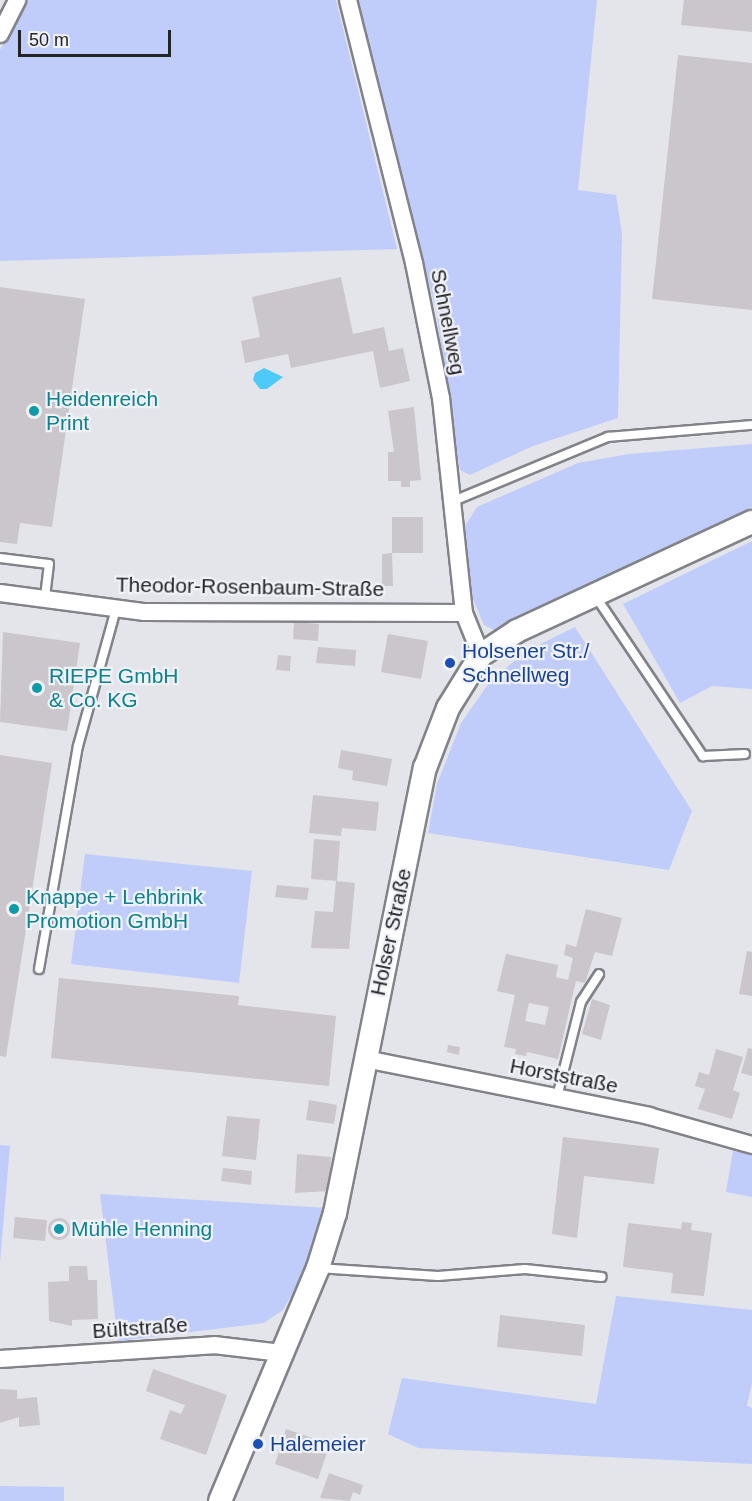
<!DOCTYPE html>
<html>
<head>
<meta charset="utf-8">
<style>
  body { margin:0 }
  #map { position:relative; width:752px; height:1501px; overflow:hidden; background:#e3e5eb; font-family:Arial,sans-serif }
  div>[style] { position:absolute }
  .green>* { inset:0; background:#c0ccfa }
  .water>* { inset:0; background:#4ecaf9 }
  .building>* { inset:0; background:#cbc6cb }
  .round { border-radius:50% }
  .roads { filter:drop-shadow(2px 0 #818388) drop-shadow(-2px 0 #818388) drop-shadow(0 2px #818388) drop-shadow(0 -2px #818388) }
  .lane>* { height:8px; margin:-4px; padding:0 4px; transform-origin:4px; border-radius:4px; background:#fff }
  .street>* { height:16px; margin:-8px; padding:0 8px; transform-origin:8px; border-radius:8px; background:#fff }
  .secondary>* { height:22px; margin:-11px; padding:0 11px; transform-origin:11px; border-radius:11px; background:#fff }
  .dots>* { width:16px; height:16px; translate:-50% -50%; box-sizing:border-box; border:3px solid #f0f2f8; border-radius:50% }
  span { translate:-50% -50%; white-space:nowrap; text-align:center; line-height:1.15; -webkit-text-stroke:4.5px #f0f2f8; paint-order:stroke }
  .street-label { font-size:21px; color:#232426 }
  .culture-label { font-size:21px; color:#0d838f }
  .left { translate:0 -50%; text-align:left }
  .transit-label { font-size:21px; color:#164399 }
  .scale { position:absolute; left:18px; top:30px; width:153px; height:27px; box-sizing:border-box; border:3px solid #232426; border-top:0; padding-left:8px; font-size:18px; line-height:21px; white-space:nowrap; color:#232426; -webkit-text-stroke:4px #f0f2f8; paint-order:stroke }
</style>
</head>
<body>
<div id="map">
  <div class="green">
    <div style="clip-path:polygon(25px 0,336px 0,397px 249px,0 261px,0 50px)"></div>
    <div style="clip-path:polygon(358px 0,597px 0,578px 190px,616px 195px,622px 234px,618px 418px,533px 446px,470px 475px,460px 470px,436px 311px)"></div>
    <div style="clip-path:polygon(752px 444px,752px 507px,498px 632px,484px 625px,473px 599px,465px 526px,477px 507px,578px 463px,629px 454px)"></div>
    <div style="clip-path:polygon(752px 541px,752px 689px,712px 686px,680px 703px,623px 604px)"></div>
    <div style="clip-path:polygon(575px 627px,692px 811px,669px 870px,428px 833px,437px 784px,461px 723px,489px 683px,526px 651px)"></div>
    <div style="clip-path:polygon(85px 854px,252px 871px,239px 983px,71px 964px)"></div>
    <div style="clip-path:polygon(0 1145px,10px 1146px,0 1262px)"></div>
    <div style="clip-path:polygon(733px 1151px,752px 1154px,752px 1197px,726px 1192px)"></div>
    <div style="clip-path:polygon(100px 1194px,328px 1208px,303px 1274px,283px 1310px,264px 1323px,118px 1341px)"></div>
    <div style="clip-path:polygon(616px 1296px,752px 1310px,752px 1382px,747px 1406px,752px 1408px,752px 1464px,418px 1448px,388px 1434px,402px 1378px,596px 1404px)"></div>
    <div style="clip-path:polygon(0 1486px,64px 1487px,64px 1501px,0 1501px)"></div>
  </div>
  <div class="water">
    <div style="clip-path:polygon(264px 368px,283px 377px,267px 389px,260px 389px,253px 380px,255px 373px)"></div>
  </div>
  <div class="building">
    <div style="clip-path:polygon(684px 0,752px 0,752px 32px,681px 25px)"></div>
    <div style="clip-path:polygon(678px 55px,752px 63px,752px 310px,652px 299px)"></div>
    <div style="clip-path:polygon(341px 277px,353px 334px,384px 327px,389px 351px,403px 348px,410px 381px,380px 388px,373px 351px,291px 368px,288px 354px,245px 363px,241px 341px,260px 337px,252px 297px)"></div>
    <div style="clip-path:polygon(0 287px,85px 299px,52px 527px,20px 523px,17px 544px,0 542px)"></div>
    <div style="clip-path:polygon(414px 407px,421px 480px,410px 481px,410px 487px,401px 487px,401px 481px,388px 481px,388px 452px,394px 452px,388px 411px)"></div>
    <div style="clip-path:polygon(392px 517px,423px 517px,423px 553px,392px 553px)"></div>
    <div style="clip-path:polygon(392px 553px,393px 586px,382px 586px,382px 554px)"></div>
    <div style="clip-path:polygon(294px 622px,319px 624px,318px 641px,293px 639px)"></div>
    <div style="clip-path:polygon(3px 632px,80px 643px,67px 731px,0 722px)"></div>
    <div style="clip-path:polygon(388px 634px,428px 641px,421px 679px,381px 672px)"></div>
    <div style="clip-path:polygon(318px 647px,356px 650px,355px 666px,316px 663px)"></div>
    <div style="clip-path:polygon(278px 655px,291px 656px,290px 671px,276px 670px)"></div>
    <div style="clip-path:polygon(341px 750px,392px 759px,387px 786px,352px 780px,353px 771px,338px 768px)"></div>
    <div style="clip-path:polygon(0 755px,52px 763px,6px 1057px,0 1056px)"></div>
    <div style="clip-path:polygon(313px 795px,379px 802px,376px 831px,342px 828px,341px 836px,309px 833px)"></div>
    <div style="clip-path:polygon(314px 839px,340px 841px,337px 881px,311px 879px)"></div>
    <div style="clip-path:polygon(336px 881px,355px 883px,349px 949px,311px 948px,315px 911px,333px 912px)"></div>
    <div style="clip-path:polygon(277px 885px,309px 888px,307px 900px,275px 897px)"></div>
    <div style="clip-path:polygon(evenodd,586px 909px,622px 918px,612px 956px,595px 952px,585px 983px,576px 981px,558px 1059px,527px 1052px,526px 1056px,515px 1054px,516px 1049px,504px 1047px,515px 995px,497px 991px,506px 954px,558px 965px,556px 977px,568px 980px,573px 958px,564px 955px,566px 944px,576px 947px,586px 909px,529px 1003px,549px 1007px,545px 1025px,525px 1021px,529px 1003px)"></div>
    <div style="clip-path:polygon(747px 951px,752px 952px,752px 996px,739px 994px)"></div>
    <div style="clip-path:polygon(59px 978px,239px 996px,238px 1005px,336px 1016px,329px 1086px,51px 1058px)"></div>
    <div style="clip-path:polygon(592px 999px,610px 1005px,601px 1040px,582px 1034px)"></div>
    <div style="clip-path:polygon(448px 1045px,460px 1047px,459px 1055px,447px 1052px)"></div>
    <div style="clip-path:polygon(748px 1048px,752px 1049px,752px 1076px,741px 1073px)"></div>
    <div style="clip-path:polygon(716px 1049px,743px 1057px,733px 1090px,740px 1093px,732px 1119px,698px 1109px,705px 1089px,695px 1086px,699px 1072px,709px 1075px)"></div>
    <div style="clip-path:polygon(309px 1100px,337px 1105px,334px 1124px,306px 1120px)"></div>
    <div style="clip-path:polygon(227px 1116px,260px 1119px,256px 1160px,222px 1156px)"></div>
    <div style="clip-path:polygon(563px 1137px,659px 1148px,654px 1184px,584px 1176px,577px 1238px,552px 1234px)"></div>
    <div style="clip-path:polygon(297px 1154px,331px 1157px,329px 1191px,295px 1193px)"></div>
    <div style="clip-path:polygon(223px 1168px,252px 1171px,251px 1185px,221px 1181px)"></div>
    <div style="clip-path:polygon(15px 1217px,47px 1220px,45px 1241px,13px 1238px)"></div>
    <div class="round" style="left:48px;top:1218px;width:22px;height:22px"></div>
    <div style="clip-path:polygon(682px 1222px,692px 1223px,691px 1230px,712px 1233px,704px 1296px,671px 1293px,673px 1273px,623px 1267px,628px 1223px,681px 1229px)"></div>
    <div style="clip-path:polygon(69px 1266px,87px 1266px,88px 1280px,97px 1280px,98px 1319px,72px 1320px,72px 1326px,49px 1321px,48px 1282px,69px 1281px)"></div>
    <div style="clip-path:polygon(500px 1315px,585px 1325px,582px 1356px,497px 1347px)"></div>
    <div style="clip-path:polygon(153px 1369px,227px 1395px,206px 1455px,160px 1439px,170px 1410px,181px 1414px,185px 1405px,146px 1391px)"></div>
    <div style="clip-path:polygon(0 1389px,17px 1390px,17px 1399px,37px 1397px,40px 1425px,19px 1427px,19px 1417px,0 1423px)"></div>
    <div style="clip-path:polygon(286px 1429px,330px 1444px,318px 1479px,275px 1464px)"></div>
    <div style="clip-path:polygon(329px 1473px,363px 1485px,360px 1495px,353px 1492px,350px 1501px,320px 1498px)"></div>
  </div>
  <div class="roads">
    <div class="lane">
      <div style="left:451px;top:502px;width:170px;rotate:-22.5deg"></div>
      <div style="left:608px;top:437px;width:144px;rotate:-4.8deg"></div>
      <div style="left:0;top:558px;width:49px;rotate:7deg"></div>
      <div style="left:49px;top:564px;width:35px;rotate:97deg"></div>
      <div style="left:596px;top:597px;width:192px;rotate:56.1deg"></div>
      <div style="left:703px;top:756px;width:42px;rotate:-2.7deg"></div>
      <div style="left:39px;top:969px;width:226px;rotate:-80.1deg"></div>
      <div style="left:78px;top:746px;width:142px;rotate:-74.5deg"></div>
      <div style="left:557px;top:1097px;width:98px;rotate:-75.8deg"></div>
      <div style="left:581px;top:1002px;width:33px;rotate:-57deg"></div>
      <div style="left:318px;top:1268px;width:120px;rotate:3.8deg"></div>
      <div style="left:438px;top:1276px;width:87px;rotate:-4.6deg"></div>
      <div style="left:525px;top:1269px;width:77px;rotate:5.9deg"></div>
    </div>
    <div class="street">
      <div style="left:348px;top:0;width:271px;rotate:75.9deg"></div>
      <div style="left:414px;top:263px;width:138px;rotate:78.7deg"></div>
      <div style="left:441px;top:398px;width:216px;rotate:83.9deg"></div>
      <div style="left:464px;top:613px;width:45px;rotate:68deg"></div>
      <div style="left:0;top:34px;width:38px;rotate:-63deg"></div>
      <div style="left:0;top:593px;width:146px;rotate:7.5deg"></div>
      <div style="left:145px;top:612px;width:319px;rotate:0.2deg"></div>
      <div style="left:365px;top:1059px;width:290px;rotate:11.3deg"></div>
      <div style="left:649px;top:1116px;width:107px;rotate:15.7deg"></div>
      <div style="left:0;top:1359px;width:214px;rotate:-3.7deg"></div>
      <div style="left:214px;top:1345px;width:68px;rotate:6.7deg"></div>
    </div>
    <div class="secondary">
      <div style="left:220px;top:1501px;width:253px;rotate:-67.2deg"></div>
      <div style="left:318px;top:1268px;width:58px;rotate:-72.8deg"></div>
      <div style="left:335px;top:1213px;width:454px;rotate:-78.6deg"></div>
      <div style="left:425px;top:768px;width:64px;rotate:-69deg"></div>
      <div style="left:448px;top:708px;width:62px;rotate:-58.1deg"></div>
      <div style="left:481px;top:655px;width:43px;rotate:-33.7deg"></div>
      <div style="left:517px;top:631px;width:259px;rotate:-24.9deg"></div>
    </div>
  </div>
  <div class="dots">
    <div style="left:34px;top:411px;background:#0f9aa8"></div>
    <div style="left:450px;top:663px;background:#1a4fb4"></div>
    <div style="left:37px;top:688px;background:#0f9aa8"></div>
    <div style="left:14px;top:909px;background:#0f9aa8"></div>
    <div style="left:59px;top:1229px;background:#0f9aa8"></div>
    <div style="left:258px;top:1444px;background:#1a4fb4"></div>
  </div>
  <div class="street-label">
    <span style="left:448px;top:322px;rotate:79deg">Schnellweg</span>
    <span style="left:250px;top:587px;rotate:1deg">Theodor-Rosenbaum-Straße</span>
    <span style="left:391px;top:932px;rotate:-78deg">Holser Straße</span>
    <span style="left:564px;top:1076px;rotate:11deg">Horststraße</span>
    <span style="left:140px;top:1328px;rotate:-4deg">Bültstraße</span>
  </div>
  <div class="culture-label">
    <span class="left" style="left:46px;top:411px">Heidenreich<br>Print</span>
    <span class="left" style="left:49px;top:688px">RIEPE GmbH<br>&amp; Co. KG</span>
    <span class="left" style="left:26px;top:909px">Knappe + Lehbrink<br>Promotion GmbH</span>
    <span class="left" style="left:71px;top:1229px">Mühle Henning</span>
  </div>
  <div class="transit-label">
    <span class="left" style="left:462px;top:663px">Holsener Str./<br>Schnellweg</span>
    <span class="left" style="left:270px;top:1444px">Halemeier</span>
  </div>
  <div class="scale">50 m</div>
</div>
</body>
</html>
